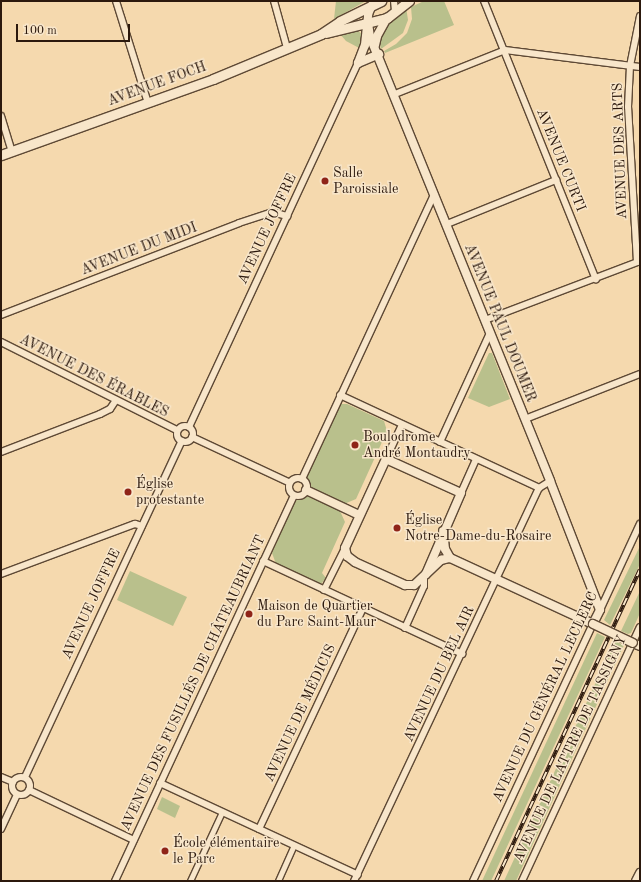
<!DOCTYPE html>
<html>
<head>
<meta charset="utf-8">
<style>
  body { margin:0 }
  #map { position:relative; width:641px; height:882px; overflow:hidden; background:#f5d9ae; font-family:"Old Standard TT",serif }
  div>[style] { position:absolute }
  .green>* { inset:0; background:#b9c08c }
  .roads { filter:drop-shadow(1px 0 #5e4935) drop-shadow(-1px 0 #5e4935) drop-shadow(0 1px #5e4935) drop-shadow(0 -1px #5e4935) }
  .pedestrian>* { height:4.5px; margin:-2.25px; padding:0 2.25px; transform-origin:2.25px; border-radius:2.25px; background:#f8e6ca }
  .minor>* { height:6px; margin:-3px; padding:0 3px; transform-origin:3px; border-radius:3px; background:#f8e6ca }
  .minor>.ring { margin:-3px; padding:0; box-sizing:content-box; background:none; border:6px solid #f8e6ca; border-radius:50% }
  .tertiary>* { height:8px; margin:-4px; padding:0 4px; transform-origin:4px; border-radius:4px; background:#f8e6ca }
  .secondary>* { height:9px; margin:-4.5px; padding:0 4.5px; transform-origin:4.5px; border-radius:4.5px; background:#f8e6ca }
  .rail>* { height:4px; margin-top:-2px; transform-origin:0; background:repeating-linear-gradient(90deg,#f8e6ca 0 8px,#2c190d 0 16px); box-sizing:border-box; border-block:1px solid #2c190d }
  .bridges { filter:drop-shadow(1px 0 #5e4935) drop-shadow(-1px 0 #5e4935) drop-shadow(0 1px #5e4935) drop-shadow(0 -1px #5e4935) }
  .tertiary-bridge>* { height:8px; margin:-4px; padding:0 4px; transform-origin:4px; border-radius:4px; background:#f8e6ca }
  .dots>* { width:11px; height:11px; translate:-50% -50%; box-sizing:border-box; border:2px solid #f8e6ca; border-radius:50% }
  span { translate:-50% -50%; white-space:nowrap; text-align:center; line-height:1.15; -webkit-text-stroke:3px #f8e6ca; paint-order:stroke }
  .street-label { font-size:14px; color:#2c190d }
  .poi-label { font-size:14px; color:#2c190d }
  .left { translate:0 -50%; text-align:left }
  .frame { position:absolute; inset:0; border:2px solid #2c190d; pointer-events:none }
  .scale { position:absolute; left:16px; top:24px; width:114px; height:18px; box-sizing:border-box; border:2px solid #2c190d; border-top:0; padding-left:5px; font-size:12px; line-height:14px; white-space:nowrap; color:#2c190d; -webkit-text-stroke:3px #f8e6ca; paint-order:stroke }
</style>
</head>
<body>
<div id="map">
  <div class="green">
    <div style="clip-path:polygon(336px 1px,366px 1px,334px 19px)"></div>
    <div style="clip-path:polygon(424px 1px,444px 1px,454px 25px,385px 53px,384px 51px,396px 44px,407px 33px,412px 19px,411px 7px)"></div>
    <div style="clip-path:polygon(406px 7px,408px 20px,403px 33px,381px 49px,379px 41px,387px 24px)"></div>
    <div style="clip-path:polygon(351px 30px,357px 30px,363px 35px,361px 49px,346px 41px,340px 34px)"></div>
    <div style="clip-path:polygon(489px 353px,492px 353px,510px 399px,489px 407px,468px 398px)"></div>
    <div style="clip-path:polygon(340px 404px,347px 404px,384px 421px,387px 431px,356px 499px,344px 504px,311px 488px,307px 477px)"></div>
    <div style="clip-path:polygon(309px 496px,340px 511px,345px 522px,322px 573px,326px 578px,321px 584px,276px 564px,272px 553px,295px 501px)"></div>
    <div style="clip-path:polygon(640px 546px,640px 564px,610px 625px,604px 620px)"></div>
    <div style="clip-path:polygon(130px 571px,187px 597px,173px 626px,117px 600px)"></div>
    <div style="clip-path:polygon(640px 591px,640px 613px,631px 633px,628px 634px,621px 631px)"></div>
    <div style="clip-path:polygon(597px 633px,605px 637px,491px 881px,482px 881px)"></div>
    <div style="clip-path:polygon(615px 641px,624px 645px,516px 881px,504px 881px)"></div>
    <div style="clip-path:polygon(162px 797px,180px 806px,175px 818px,157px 809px)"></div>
  </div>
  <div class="roads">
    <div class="pedestrian">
      <div style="left:190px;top:881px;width:76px;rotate:-65.1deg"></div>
      <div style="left:278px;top:881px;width:39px;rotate:-66deg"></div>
    </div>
    <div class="minor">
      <div style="left:116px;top:1px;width:107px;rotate:72.6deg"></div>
      <div style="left:274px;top:1px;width:49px;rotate:74.5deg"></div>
      <div style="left:394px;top:1px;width:10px;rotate:84deg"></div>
      <div style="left:484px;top:1px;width:300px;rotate:68.1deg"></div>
      <div style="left:395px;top:94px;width:118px;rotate:-21.8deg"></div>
      <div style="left:505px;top:50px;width:136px;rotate:7.2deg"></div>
      <div style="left:1px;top:116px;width:37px;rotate:73deg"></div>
      <div style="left:447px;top:224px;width:118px;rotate:-22deg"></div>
      <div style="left:637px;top:262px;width:155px;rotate:-93.3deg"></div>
      <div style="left:628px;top:107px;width:41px;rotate:-87.2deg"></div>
      <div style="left:630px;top:66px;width:51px;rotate:-78.7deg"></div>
      <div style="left:1px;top:315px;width:255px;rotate:-21.1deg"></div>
      <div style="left:239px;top:223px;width:35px;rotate:-18deg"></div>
      <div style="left:272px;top:212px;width:16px;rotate:15deg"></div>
      <div style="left:485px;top:320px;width:166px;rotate:-20.8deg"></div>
      <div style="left:1px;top:342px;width:197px;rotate:26.6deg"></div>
      <div style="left:340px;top:395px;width:220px;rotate:25deg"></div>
      <div style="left:525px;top:419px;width:123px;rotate:-21.4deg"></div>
      <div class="ring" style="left:177px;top:426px;width:10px;height:10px"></div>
      <div style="left:189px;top:427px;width:401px;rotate:-65.1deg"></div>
      <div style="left:192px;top:437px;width:108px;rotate:25.1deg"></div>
      <div style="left:440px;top:442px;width:120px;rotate:-65.4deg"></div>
      <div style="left:1px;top:452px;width:106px;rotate:-21deg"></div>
      <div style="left:100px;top:414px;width:11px;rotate:-27deg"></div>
      <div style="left:110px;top:409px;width:11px;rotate:-56deg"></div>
      <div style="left:386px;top:459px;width:38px;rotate:-65deg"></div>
      <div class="ring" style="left:289px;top:478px;width:12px;height:12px"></div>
      <div style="left:302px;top:479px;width:314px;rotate:-65.1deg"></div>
      <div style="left:461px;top:493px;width:37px;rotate:-66deg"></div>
      <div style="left:263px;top:561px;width:220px;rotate:25deg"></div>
      <div style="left:1px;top:574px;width:143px;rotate:-20.5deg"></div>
      <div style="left:135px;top:524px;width:7px;rotate:16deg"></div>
      <div style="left:324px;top:590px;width:47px;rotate:-63.4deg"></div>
      <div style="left:600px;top:610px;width:95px;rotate:-65.1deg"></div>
      <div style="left:405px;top:628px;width:46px;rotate:-65.7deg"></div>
      <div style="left:424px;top:586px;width:9px;rotate:-90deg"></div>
      <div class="ring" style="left:12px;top:777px;width:12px;height:12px"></div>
      <div style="left:1px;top:777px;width:13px;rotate:23deg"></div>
      <div style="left:25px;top:777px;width:371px;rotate:-65deg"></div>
      <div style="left:160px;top:783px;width:218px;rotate:24.9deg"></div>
      <div style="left:29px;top:790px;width:116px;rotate:25.5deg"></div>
      <div style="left:1px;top:829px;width:38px;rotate:-65deg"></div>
      <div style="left:259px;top:829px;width:244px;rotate:-64.8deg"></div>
      <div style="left:115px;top:881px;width:425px;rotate:-65.1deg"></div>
      <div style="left:354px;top:881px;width:434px;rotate:-64.8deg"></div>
      <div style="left:539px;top:488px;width:13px;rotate:-32deg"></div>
      <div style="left:473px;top:881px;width:284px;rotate:-65deg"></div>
      <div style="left:522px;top:881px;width:280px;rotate:-65.1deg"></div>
    </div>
    <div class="tertiary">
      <div style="left:368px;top:23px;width:14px;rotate:82deg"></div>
      <div style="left:370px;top:37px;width:479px;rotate:67.9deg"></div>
      <div style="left:550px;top:481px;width:138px;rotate:68.8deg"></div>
      <div style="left:600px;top:610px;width:16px;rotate:117deg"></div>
      <div style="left:593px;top:624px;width:157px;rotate:-155.2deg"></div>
      <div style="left:450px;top:558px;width:10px;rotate:-119deg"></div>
      <div style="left:445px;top:549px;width:18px;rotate:-96deg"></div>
      <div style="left:375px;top:45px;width:9px;rotate:-77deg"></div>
      <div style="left:377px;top:36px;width:21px;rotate:-61deg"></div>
      <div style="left:358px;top:63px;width:19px;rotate:-69deg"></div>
      <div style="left:365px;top:45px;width:31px;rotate:-84deg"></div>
      <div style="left:368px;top:14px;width:10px;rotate:-66deg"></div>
      <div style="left:358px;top:63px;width:23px;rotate:-23deg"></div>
      <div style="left:386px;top:459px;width:82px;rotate:24.4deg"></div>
      <div style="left:461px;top:493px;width:88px;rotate:113.4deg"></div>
      <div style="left:426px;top:574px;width:16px;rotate:137deg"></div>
      <div style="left:414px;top:585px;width:9px;rotate:180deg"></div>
      <div style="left:405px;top:585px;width:55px;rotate:-155.3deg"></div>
      <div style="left:355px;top:562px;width:10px;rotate:-143deg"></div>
      <div style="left:347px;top:556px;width:8px;rotate:-104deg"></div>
      <div style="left:345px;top:548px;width:98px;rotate:-65.3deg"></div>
      <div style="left:306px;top:490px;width:59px;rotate:25.3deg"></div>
      <div style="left:426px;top:574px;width:21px;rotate:-43deg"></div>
      <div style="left:441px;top:560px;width:9px;rotate:-13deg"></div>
      <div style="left:633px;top:643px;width:8px;rotate:23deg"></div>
      <div style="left:636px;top:881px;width:9px;rotate:-63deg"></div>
    </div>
    <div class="secondary">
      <div style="left:326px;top:33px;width:63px;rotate:-13.8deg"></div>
      <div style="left:387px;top:18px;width:28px;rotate:-38deg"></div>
      <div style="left:1px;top:155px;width:225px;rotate:-19.7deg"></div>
      <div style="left:213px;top:79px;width:117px;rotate:-22.6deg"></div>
      <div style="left:321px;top:34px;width:23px;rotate:-34deg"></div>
      <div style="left:340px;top:21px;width:46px;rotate:-26deg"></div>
    </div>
  </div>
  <div class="rail">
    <div style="left:496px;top:881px;width:343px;rotate:-65.2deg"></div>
  </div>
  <div class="bridges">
    <div class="tertiary-bridge">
      <div style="left:593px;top:624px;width:44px;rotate:25.4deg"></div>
    </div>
  </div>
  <div class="dots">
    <div style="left:325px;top:181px;background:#8f2418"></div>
    <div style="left:355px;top:445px;background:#8f2418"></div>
    <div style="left:128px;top:492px;background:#8f2418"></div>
    <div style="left:397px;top:528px;background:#8f2418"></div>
    <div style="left:249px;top:614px;background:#8f2418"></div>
    <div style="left:165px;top:851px;background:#8f2418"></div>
  </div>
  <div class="street-label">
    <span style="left:157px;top:84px;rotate:-20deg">AVENUE FOCH</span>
    <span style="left:620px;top:151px;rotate:-92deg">AVENUE DES ARTS</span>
    <span style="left:561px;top:160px;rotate:68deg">AVENUE CURTI</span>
    <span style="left:267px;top:229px;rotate:-65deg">AVENUE JOFFRE</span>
    <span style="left:139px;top:249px;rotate:-21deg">AVENUE DU MIDI</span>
    <span style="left:500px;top:323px;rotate:68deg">AVENUE PAUL DOUMER</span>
    <span style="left:94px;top:376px;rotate:27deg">AVENUE DES ÉRABLES</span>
    <span style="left:91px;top:604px;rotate:-65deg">AVENUE JOFFRE</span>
    <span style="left:439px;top:674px;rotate:-65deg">AVENUE DU BEL AIR</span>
    <span style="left:193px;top:683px;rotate:-65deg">AVENUE DES FUSILLÉS DE CHÂTEAUBRIANT</span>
    <span style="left:545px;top:697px;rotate:-65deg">AVENUE DU GÉNÉRAL LECLERC</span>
    <span style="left:300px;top:713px;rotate:-65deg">AVENUE DE MÉDICIS</span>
    <span style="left:570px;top:749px;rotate:-65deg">AVENUE DE LATTRE DE TASSIGNY</span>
  </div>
  <div class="poi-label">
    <span class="left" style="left:333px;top:181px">Salle<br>Paroissiale</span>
    <span class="left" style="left:363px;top:445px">Boulodrome<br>André Montaudry</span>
    <span class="left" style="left:136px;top:492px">Église<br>protestante</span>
    <span class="left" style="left:405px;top:528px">Église<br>Notre-Dame-du-Rosaire</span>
    <span class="left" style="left:257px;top:614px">Maison de Quartier<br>du Parc Saint-Maur</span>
    <span class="left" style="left:173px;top:851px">École élémentaire<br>le Parc</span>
  </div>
  <div class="frame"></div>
  <div class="scale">100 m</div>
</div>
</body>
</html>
